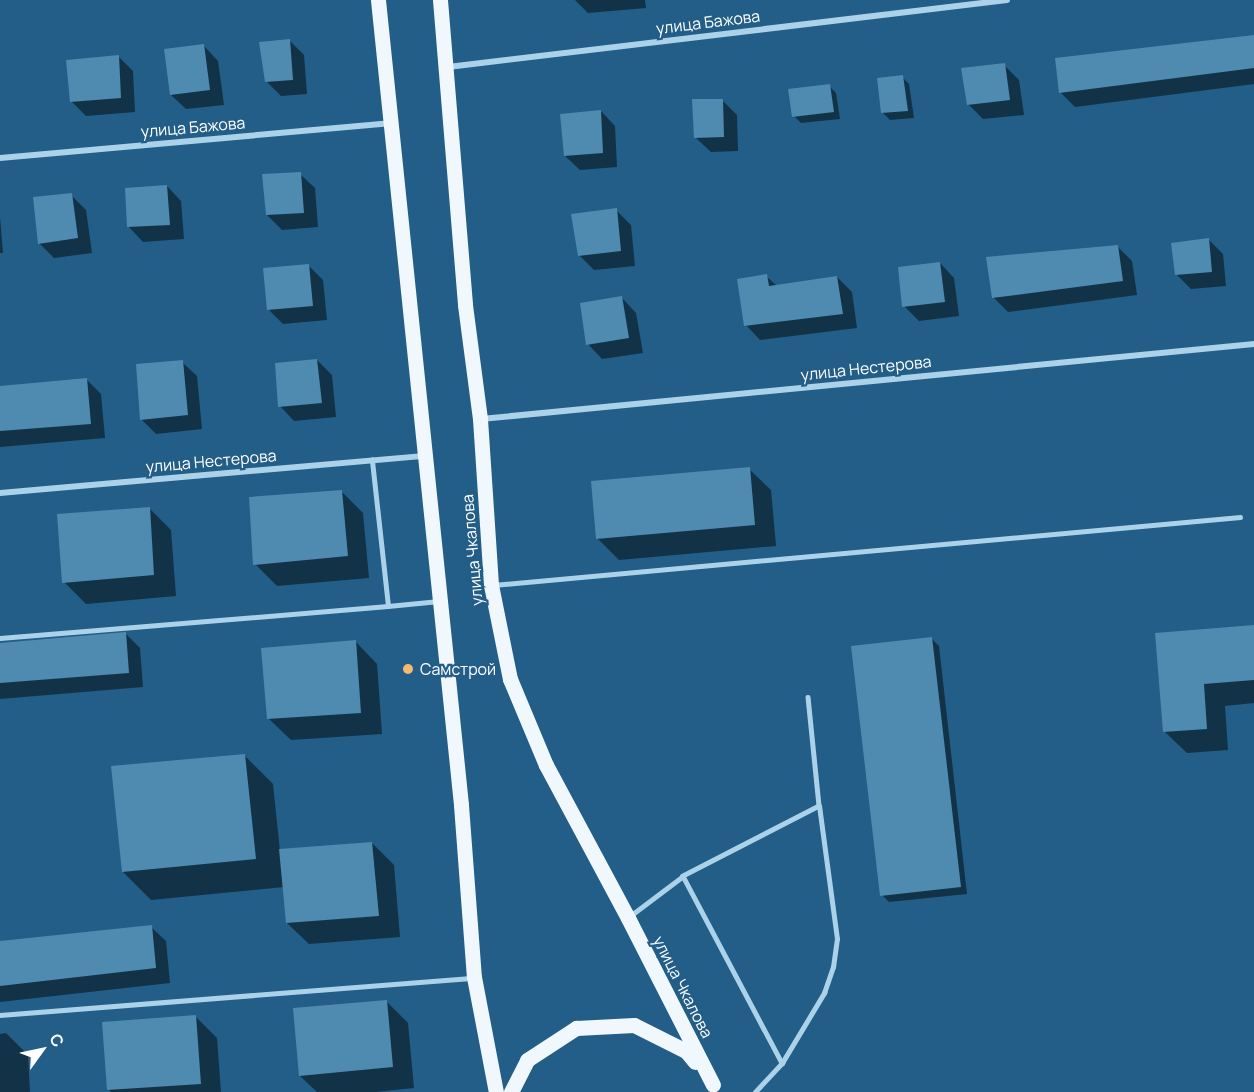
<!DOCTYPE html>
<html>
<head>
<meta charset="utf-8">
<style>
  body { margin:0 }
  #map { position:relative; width:1254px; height:1092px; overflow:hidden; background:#225e87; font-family:Manrope,sans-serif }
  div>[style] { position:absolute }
  .shadow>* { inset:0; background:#0007 }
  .building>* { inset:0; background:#4f8ab1 }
  .service>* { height:4.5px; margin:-2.25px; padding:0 2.25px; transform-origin:2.25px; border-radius:2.25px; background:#acd2e9 }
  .minor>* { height:6px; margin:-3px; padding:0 3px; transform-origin:3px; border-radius:3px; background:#acd2e9 }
  .primary>* { height:15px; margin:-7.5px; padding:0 7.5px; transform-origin:7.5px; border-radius:7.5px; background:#f0f8fe }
  .dots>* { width:16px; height:16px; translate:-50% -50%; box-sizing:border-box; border:3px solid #225e87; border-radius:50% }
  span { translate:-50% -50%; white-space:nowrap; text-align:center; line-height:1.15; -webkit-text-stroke:4.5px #225e87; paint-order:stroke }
  .street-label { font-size:16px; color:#fff }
  .poi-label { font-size:16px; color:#fff }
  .left { translate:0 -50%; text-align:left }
  .north { position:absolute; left:12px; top:1020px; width:60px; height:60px; -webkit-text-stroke:4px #225e87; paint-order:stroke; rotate:57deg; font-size:16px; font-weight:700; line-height:24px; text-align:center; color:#fff }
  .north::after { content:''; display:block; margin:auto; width:21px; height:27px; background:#fff; clip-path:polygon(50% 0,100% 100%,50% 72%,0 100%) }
</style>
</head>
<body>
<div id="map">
  <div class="shadow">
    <div style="clip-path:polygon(575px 0,645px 0,646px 8px,588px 13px)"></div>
    <div style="clip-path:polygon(1254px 37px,1254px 84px,1075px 107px,1060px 92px)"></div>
    <div style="clip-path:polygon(289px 40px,304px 55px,307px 94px,281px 96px,266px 81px)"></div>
    <div style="clip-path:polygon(204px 46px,218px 61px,224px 105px,186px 109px,171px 95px)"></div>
    <div style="clip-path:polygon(118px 56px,133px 71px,135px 112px,86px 116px,71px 101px)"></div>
    <div style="clip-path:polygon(1004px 65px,1019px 80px,1024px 115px,983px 119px,968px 104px)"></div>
    <div style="clip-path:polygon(902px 77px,909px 84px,914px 118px,890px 120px,883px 113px)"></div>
    <div style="clip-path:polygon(829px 86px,836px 93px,840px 119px,801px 123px,794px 116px)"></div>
    <div style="clip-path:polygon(722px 100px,737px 115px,738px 151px,711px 152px,696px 138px)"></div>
    <div style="clip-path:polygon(601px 111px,615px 126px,617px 167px,580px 170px,565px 156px)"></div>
    <div style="clip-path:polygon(300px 174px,315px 188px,318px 227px,282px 230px,267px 215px)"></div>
    <div style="clip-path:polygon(167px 186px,181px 201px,184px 239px,143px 242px,129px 227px)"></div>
    <div style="clip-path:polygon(71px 195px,86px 210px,92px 253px,54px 258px,39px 243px)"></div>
    <div style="clip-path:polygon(616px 210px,631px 225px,635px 266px,594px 270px,579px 255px)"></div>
    <div style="clip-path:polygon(0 217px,3px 253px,0 253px)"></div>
    <div style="clip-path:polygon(1208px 239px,1223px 254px,1226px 286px,1191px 289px,1176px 274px)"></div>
    <div style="clip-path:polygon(1118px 247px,1132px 261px,1137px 295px,1008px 312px,993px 297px,988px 258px)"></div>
    <div style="clip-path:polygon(940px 263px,954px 278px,959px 316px,919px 321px,904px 306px)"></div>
    <div style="clip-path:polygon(309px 266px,323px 280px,327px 320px,283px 324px,268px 309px)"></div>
    <div style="clip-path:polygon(766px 276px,777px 286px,837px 277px,852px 292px,857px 328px,760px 340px,746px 325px)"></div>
    <div style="clip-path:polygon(622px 298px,636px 313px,643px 353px,602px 359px,588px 344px)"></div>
    <div style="clip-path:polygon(317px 360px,332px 375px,336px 417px,294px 421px,280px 406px)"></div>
    <div style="clip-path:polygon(182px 362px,197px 376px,202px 429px,156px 434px,141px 419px)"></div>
    <div style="clip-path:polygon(86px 379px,101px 394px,105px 438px,0 447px,0 387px)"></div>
    <div style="clip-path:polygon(749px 469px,771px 490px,776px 546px,619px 560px,597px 538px)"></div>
    <div style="clip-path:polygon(341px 491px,363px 513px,369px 578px,277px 586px,255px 564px)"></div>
    <div style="clip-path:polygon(149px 508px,171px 530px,176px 596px,86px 604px,64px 582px)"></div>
    <div style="clip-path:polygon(1254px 626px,1254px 703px,1225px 706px,1228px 750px,1187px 753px,1165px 732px,1156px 634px)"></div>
    <div style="clip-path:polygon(126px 634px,140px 648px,143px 687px,0 699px,0 644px)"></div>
    <div style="clip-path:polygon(932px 639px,939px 646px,967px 894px,889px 902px,882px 895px)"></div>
    <div style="clip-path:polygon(356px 642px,377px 664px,382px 734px,291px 740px,269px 719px)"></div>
    <div style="clip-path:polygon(245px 756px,273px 784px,280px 851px,372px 843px,394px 865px,400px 937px,309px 944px,287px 923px,284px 887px,151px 900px,123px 872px)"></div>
    <div style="clip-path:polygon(151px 927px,166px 941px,170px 983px,0 1002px,0 943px)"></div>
    <div style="clip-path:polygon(386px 1001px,408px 1023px,414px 1088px,376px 1092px,317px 1092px,300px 1076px)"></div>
    <div style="clip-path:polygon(195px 1016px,217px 1038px,221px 1092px,111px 1092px,109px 1090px)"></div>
    <div style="clip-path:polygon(6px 1033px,28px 1055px,30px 1092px,0 1092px,0 1034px)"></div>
  </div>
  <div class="building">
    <div style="clip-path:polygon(1254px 35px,1254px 68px,1059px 93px,1055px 58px)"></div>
    <div style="clip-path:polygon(290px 39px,293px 80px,265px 82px,259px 42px)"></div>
    <div style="clip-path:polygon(204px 44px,210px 90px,170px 95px,164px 49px)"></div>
    <div style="clip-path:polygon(119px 55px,121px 98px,70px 102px,66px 60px)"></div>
    <div style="clip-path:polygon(1005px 63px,1010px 100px,967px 105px,961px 68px)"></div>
    <div style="clip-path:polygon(903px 75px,908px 111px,881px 113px,877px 78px)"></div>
    <div style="clip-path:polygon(830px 84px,834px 112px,792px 117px,788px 89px)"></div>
    <div style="clip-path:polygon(692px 99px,723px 99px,724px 137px,694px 138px)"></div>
    <div style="clip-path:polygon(601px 110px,603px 153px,564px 156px,560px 114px)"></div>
    <div style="clip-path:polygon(301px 172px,304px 213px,266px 215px,262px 174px)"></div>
    <div style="clip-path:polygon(167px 185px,170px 225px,127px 227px,125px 188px)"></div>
    <div style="clip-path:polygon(72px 193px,78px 238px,38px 244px,33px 197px)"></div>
    <div style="clip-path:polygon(617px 208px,621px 251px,578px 256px,571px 214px)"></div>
    <div style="clip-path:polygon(1209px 238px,1212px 272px,1175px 275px,1171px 243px)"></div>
    <div style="clip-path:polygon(1118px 245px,1123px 281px,992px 298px,986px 257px)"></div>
    <div style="clip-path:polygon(940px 262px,945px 302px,902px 307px,898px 267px)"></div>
    <div style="clip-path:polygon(309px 264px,313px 306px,267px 310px,263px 268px)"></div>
    <div style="clip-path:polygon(767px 274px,769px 286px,837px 276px,843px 314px,744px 326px,737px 279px)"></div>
    <div style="clip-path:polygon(622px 296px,629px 338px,586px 345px,580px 303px)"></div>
    <div style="clip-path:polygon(317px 359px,322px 403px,278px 407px,275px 363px)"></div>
    <div style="clip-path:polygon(183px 360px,188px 415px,140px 420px,136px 364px)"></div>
    <div style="clip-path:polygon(87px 378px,91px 424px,0 431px,0 386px)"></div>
    <div style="clip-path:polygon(750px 467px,755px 525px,596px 539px,591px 481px)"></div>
    <div style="clip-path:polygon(342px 490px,348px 556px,253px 565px,249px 497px)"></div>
    <div style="clip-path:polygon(150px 507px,154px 575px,62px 583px,57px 514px)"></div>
    <div style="clip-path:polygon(1254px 625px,1254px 680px,1204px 684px,1207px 729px,1163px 732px,1155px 633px)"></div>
    <div style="clip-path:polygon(126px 632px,129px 673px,0 683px,0 643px)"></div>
    <div style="clip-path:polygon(932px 637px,961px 887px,880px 896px,851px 646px)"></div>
    <div style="clip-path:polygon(356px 640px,361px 713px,267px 719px,261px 648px)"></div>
    <div style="clip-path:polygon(245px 754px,256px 859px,122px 872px,111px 766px)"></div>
    <div style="clip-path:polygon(372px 842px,379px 916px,286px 923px,279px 849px)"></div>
    <div style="clip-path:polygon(152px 925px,156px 968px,0 986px,0 941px)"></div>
    <div style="clip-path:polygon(387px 1000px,393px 1067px,299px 1076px,293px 1008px)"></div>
    <div style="clip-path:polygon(196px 1015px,201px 1084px,107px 1090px,102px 1022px)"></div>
  </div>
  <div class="service">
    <div style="left:493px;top:585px;width:750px;rotate:-5.2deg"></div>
    <div style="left:388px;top:606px;width:51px;rotate:-5.6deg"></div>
    <div style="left:0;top:638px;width:389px;rotate:-4.7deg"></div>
    <div style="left:388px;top:606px;width:147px;rotate:-96.3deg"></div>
    <div style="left:808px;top:697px;width:110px;rotate:84.2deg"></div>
    <div style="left:630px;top:916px;width:66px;rotate:-37deg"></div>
    <div style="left:0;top:1015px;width:472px;rotate:-4.5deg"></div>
    <div style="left:755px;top:1092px;width:40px;rotate:-47deg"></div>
    <div style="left:782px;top:1063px;width:82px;rotate:-59deg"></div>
    <div style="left:824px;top:993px;width:28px;rotate:-71deg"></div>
    <div style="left:833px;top:967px;width:28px;rotate:-82deg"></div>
    <div style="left:837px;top:939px;width:134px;rotate:-97.7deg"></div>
    <div style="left:819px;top:806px;width:153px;rotate:152.8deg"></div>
    <div style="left:683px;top:876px;width:212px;rotate:62.1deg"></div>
  </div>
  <div class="minor">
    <div style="left:448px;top:67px;width:563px;rotate:-6.83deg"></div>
    <div style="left:0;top:158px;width:391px;rotate:-5.1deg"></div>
    <div style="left:481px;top:419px;width:777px;rotate:-5.54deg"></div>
    <div style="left:0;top:493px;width:426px;rotate:-5deg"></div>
  </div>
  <div class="primary">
    <div style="left:378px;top:0;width:809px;rotate:84.11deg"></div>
    <div style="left:461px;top:805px;width:172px;rotate:85.7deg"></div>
    <div style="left:474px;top:977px;width:117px;rotate:79.2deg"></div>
    <div style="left:440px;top:0;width:306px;rotate:85.3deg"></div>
    <div style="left:465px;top:305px;width:115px;rotate:82.5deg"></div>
    <div style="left:480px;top:419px;width:166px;rotate:86.2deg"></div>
    <div style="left:491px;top:585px;width:96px;rotate:78.6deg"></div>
    <div style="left:510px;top:679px;width:93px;rotate:67.3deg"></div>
    <div style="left:546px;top:765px;width:174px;rotate:61.8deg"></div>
    <div style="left:628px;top:918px;width:187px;rotate:63deg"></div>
    <div style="left:511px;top:1092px;width:36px;rotate:-63deg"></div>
    <div style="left:527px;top:1060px;width:59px;rotate:-33.1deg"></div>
    <div style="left:576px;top:1028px;width:58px;rotate:-3deg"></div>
    <div style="left:634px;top:1025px;width:58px;rotate:26.6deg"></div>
    <div style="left:686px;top:1051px;width:14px;rotate:51deg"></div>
  </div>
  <div class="dots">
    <div style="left:408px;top:669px;background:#f5b96f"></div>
  </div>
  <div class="street-label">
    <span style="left:708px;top:22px;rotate:-7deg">улица Бажова</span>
    <span style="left:193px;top:127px;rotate:-5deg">улица Бажова</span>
    <span style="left:866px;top:368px;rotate:-6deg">улица Нестерова</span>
    <span style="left:211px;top:461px;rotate:-5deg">улица Нестерова</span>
    <span style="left:472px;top:550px;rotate:-95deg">улица Чкалова</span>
    <span style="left:683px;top:987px;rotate:63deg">улица Чкалова</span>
  </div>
  <div class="poi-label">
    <span class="left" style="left:420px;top:669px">Самстрой</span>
  </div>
  <div class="north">С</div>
</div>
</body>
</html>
